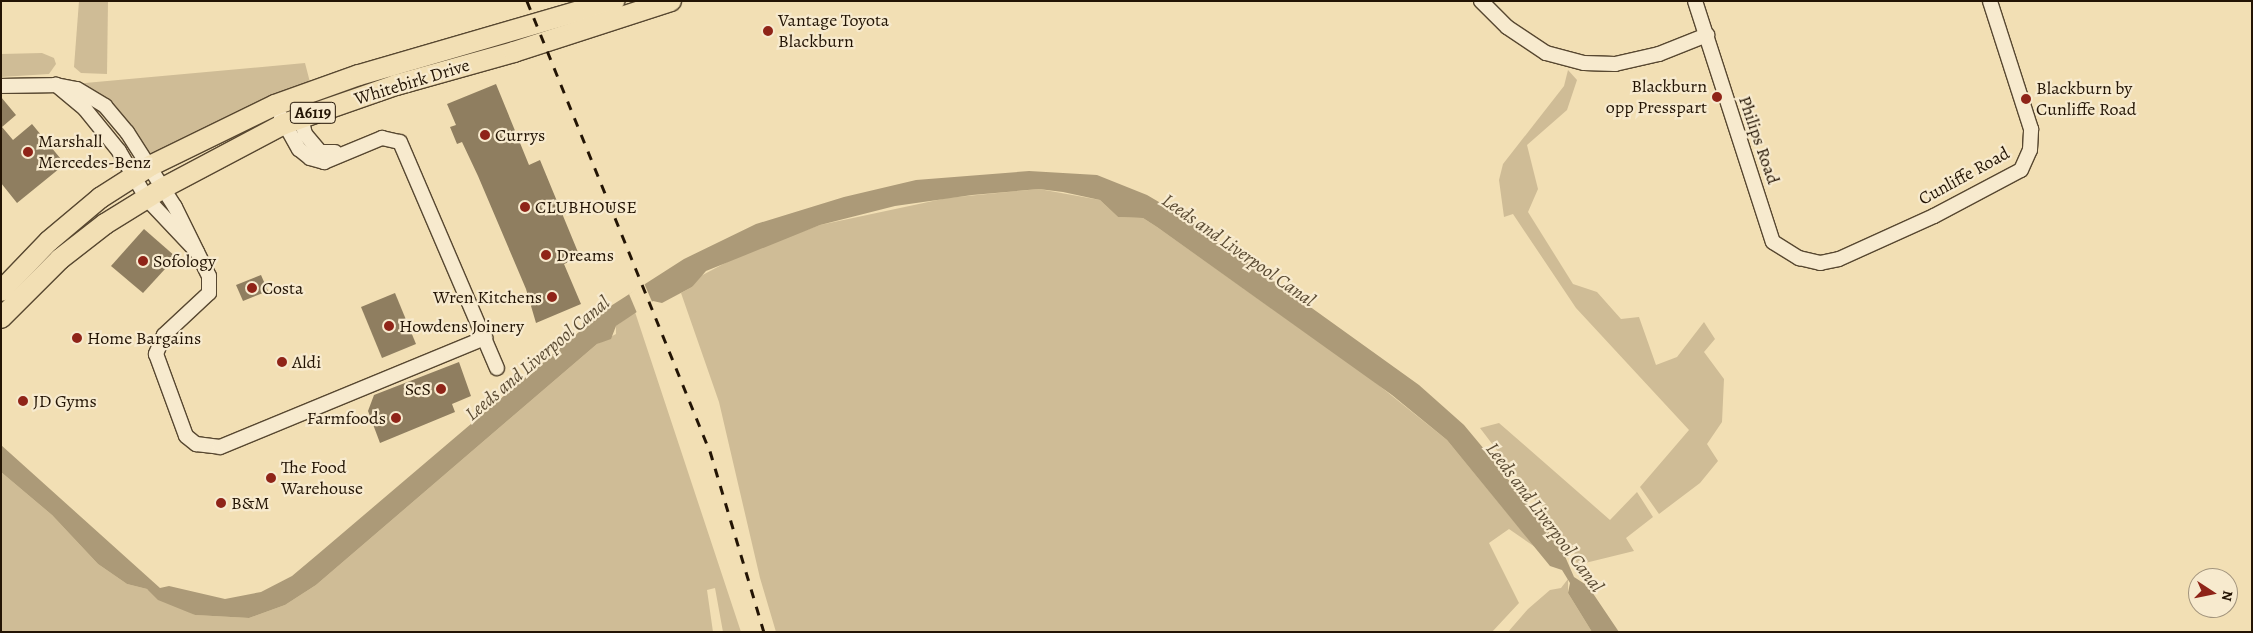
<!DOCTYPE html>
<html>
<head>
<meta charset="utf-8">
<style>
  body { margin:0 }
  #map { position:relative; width:2253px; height:633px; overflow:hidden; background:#f2dfb4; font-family:Alegreya,serif }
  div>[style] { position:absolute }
  .green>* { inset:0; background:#cfbc96 }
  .water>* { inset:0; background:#ac9a78 }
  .pier>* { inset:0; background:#f2dfb4 }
  .building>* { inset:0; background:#8f7e60 }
  .roads { filter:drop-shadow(1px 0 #574730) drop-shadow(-1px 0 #574730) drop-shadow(0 1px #574730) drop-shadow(0 -1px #574730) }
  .minor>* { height:14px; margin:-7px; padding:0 7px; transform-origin:7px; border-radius:7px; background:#f7eace }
  .highway>* { height:20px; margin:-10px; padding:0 10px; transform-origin:10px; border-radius:10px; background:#f2dfb4 }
  .rail>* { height:3px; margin-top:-1.5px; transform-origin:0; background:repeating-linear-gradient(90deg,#231404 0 9px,transparent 0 18px) }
  .dots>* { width:14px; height:14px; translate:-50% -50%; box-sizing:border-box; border:2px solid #f7eace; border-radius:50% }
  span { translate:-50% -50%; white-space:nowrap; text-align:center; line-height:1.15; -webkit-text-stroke:4.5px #f7eace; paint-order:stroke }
  .shield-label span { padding:1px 4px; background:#f7eace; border:1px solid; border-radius:4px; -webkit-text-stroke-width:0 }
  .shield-label { font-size:16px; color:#231404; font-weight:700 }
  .poi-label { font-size:18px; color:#231404 }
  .left { translate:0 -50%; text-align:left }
  .right { translate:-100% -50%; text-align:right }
  .street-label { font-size:18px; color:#231404 }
  .water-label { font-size:19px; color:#5a4a32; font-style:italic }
  .frame { position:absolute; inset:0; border:2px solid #231404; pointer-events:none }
  .north { position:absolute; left:2188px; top:568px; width:50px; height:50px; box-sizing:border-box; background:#f7eace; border:1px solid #a2947d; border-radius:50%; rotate:101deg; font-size:14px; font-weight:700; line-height:20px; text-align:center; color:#231404 }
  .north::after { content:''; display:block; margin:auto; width:18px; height:22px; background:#8f2418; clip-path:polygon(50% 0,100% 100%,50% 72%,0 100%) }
</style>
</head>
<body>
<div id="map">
  <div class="green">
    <div style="clip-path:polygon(79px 1px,108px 1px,107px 74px,81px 73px,74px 67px)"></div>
    <div style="clip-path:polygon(42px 53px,54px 58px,56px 64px,49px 74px,1px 77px,1px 54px)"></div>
    <div style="clip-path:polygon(305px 63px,312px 90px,150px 166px,105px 106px,63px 85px)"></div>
    <div style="clip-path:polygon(1568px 70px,1577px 80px,1567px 110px,1527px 145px,1538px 189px,1528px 212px,1573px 284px,1597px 292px,1621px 319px,1639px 317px,1656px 365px,1677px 357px,1704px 322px,1715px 339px,1704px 352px,1724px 379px,1722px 422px,1707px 444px,1718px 461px,1700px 483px,1659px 514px,1640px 487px,1689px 430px,1576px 308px,1513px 214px,1504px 217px,1499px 180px,1503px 164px,1564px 86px)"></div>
    <div style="clip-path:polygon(1039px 189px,1100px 200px,1118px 217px,1143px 218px,1157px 227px,1371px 379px,1447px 440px,1535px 547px,1509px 529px,1489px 543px,1519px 603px,1492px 632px,776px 632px,760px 578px,719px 402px,681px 293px,692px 287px,697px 278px,742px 254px,820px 225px,947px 198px)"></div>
    <div style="clip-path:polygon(635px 312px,741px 632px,723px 632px,715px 588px,707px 590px,713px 632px,1px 632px,1px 472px,52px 515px,98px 564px,127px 584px,147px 589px,195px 615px,249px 618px,285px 605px,316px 585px,597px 344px,616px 334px,616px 326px)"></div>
    <div style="clip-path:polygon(1499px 423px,1610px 520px,1637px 492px,1653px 517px,1626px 538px,1634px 551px,1577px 565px,1574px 551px,1480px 428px)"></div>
    <div style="clip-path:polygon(1568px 579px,1568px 593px,1592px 632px,1508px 632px,1528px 609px,1550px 590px,1561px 588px)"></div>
  </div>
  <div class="water">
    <div style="clip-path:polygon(1029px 171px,1097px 175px,1147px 195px,1188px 219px,1419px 385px,1464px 425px,1484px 449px,1539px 518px,1564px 554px,1574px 577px,1588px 586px,1619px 632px,1592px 632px,1568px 593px,1570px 583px,1562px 570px,1550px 566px,1447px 440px,1392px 395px,1157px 227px,1143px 218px,1118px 217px,1100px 200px,1063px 192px,1039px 189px,972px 195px,895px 206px,820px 225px,706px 271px,692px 287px,662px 303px,653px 301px,616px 326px,611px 339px,597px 344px,316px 585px,285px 605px,249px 618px,195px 615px,158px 600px,147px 589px,127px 584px,98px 564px,52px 515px,1px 472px,1px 445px,160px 588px,169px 586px,225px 599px,261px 592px,292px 576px,317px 555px,606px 309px,684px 259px,756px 224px,844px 197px,916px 180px)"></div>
  </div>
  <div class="pier">
    <div style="clip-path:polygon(644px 283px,653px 304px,637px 313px,629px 294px)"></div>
  </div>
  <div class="building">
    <div style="clip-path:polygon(496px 84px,529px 165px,540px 160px,580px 257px,564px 264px,581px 304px,536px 323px,526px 289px,478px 176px,462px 142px,457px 144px,450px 127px,456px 125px,447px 104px)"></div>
    <div style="clip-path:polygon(1px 97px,16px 115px,2px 127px,13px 140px,32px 124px,65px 164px,17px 203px,1px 183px)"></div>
    <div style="clip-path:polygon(144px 229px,176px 257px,143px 293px,111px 266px)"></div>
    <div style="clip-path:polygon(261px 275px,268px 291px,243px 301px,236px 285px)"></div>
    <div style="clip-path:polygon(395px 293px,416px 344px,382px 358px,361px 307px)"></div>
    <div style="clip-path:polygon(459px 362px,471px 396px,452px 404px,455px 412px,380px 443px,368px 411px,374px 395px)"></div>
  </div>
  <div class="roads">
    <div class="minor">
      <div style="left:1481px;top:1px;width:37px;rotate:45deg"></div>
      <div style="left:1507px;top:27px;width:47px;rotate:33.7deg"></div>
      <div style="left:1546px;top:53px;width:39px;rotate:15deg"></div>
      <div style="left:1584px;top:63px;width:31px;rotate:2deg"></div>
      <div style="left:1615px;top:64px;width:45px;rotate:-12.8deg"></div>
      <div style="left:1659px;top:54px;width:52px;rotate:-21.6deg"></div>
      <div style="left:1695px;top:1px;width:253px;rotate:72.1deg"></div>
      <div style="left:1773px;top:242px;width:31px;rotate:32deg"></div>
      <div style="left:1799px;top:258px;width:22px;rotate:13deg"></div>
      <div style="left:1820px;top:263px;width:19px;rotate:-12deg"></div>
      <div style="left:1839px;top:259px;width:104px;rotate:-24.4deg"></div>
      <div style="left:1934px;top:216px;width:98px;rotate:-27.9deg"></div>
      <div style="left:2021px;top:170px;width:22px;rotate:-66deg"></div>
      <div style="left:2030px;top:150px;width:21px;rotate:-87deg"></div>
      <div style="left:2031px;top:129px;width:134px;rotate:-107.8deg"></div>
      <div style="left:1px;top:86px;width:55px;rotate:-1deg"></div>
      <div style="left:299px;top:110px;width:25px;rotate:76deg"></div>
      <div style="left:305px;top:134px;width:23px;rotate:50deg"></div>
      <div style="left:320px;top:152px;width:15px"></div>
      <div style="left:281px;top:117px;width:37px;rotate:61deg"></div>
      <div style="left:299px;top:149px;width:14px;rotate:39deg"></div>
      <div style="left:310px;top:158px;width:15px;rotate:16deg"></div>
      <div style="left:324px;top:162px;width:63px;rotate:-22.5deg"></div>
      <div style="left:382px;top:138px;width:18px;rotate:13deg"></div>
      <div style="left:400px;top:142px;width:246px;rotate:66.8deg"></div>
      <div style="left:197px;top:252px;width:73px;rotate:-133.3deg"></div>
      <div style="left:147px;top:199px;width:56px;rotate:-120.3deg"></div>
      <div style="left:119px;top:151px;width:54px;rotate:-129deg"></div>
      <div style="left:85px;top:109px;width:38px;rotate:-140deg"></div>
      <div style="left:56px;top:85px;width:21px;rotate:11deg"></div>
      <div style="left:77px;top:89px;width:33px;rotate:31deg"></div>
      <div style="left:105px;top:106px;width:34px;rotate:50deg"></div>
      <div style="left:127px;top:132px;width:89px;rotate:57.4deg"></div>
      <div style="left:175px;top:207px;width:77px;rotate:63.8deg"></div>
      <div style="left:209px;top:276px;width:17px;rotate:90deg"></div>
      <div style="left:209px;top:293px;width:62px;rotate:137deg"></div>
      <div style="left:164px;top:335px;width:21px;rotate:113deg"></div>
      <div style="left:156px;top:354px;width:87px;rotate:69.9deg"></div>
      <div style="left:186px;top:436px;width:13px;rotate:39deg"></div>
      <div style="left:196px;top:444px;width:24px;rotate:7deg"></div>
      <div style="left:220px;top:447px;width:287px;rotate:-22.4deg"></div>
    </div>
    <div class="highway">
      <div style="left:1px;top:291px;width:69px;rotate:-46.2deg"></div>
      <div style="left:49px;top:241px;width:67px;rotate:-40.1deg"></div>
      <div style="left:100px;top:198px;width:59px;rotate:-32.6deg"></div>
      <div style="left:150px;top:166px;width:139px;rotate:-26deg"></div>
      <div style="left:275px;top:105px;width:89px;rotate:-19.7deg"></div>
      <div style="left:359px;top:75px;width:266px;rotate:-16.2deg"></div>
      <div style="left:1px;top:318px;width:83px;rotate:-45deg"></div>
      <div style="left:60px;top:259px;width:57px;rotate:-37.9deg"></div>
      <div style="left:105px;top:224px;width:68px;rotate:-31.8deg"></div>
      <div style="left:163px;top:188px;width:137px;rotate:-27.9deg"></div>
      <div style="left:284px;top:124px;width:119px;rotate:-19.2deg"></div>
      <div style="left:396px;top:85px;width:123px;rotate:-15.6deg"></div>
      <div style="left:514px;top:52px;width:165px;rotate:-18deg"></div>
    </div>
  </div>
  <div class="rail">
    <div style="left:527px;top:1px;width:486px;rotate:67.9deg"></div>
    <div style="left:710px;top:451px;width:189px;rotate:73.4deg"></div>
  </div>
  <div class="dots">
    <div style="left:768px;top:31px;background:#8f2418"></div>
    <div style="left:1717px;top:97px;background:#8f2418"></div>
    <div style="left:2026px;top:99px;background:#8f2418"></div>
    <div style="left:485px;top:135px;background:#8f2418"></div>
    <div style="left:28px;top:152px;background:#8f2418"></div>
    <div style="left:525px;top:207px;background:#8f2418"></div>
    <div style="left:546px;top:255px;background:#8f2418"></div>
    <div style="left:143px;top:261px;background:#8f2418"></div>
    <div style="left:252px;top:288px;background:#8f2418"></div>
    <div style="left:552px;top:297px;background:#8f2418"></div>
    <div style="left:389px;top:326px;background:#8f2418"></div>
    <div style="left:77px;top:338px;background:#8f2418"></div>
    <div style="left:282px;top:362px;background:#8f2418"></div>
    <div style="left:441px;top:389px;background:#8f2418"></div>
    <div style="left:23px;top:401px;background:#8f2418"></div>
    <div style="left:396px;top:418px;background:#8f2418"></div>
    <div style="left:271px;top:478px;background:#8f2418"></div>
    <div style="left:221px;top:503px;background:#8f2418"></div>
  </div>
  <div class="shield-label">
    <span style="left:313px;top:113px">A6119</span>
  </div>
  <div class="poi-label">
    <span class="left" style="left:778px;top:31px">Vantage Toyota<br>Blackburn</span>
    <span class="right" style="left:1707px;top:97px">Blackburn<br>opp Presspart</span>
    <span class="left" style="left:2036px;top:99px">Blackburn by<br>Cunliffe Road</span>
    <span class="left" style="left:495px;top:135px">Currys</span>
    <span class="left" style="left:38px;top:152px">Marshall<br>Mercedes-Benz</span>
    <span class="left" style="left:535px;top:207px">CLUBHOUSE</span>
    <span class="left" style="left:556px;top:255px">Dreams</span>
    <span class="left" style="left:153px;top:261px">Sofology</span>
    <span class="left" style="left:262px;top:288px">Costa</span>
    <span class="right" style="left:542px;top:297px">Wren Kitchens</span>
    <span class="left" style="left:399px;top:326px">Howdens Joinery</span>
    <span class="left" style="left:87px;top:338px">Home Bargains</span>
    <span class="left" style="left:292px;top:362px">Aldi</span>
    <span class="right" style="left:431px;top:389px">ScS</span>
    <span class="left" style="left:33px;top:401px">JD Gyms</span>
    <span class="right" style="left:386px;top:418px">Farmfoods</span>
    <span class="left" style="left:281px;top:478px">The Food<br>Warehouse</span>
    <span class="left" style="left:231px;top:503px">B&amp;M</span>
  </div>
  <div class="street-label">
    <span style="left:412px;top:82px;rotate:-17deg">Whitebirk Drive</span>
    <span style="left:1759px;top:140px;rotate:71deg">Philips Road</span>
    <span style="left:1964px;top:176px;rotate:-29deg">Cunliffe Road</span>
  </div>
  <div class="water-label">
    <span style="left:1238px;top:251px;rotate:35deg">Leeds and Liverpool Canal</span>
    <span style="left:538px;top:359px;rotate:-40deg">Leeds and Liverpool Canal</span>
    <span style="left:1544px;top:518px;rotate:53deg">Leeds and Liverpool Canal</span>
  </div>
  <div class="frame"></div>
  <div class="north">N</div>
</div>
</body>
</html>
